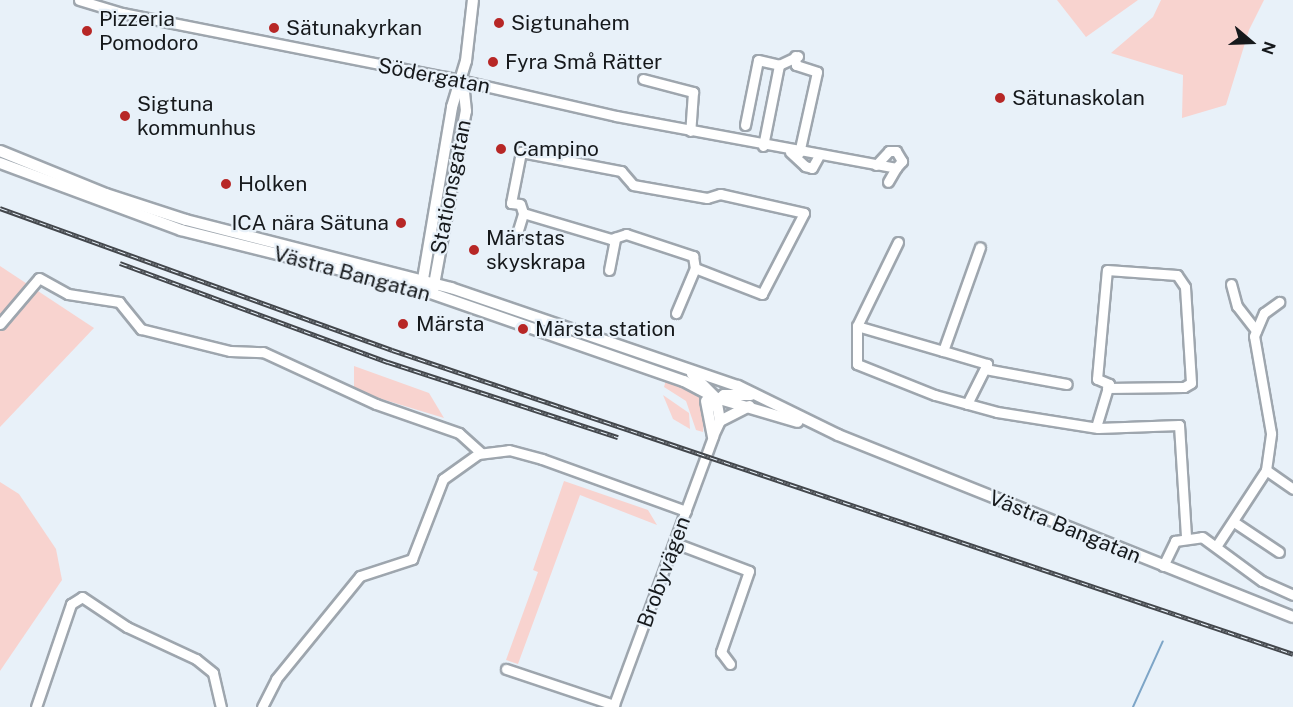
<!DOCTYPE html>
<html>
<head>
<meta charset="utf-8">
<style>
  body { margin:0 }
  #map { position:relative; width:1293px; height:707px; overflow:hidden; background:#e8f1f9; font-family:"Public Sans",sans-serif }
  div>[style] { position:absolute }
  .green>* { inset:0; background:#f8d3cf }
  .stream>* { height:2px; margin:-1px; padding:0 1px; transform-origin:1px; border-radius:1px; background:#7da5c7 }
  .roads { filter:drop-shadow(2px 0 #9ea6ae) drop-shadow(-2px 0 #9ea6ae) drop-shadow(0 2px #9ea6ae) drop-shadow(0 -2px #9ea6ae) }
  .minor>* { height:9px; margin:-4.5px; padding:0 4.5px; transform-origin:4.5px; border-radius:4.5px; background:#fff }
  .tertiary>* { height:10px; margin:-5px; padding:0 5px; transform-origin:5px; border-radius:5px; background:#fff }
  .rail>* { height:4.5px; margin-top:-2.25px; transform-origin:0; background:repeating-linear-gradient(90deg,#e8f1f9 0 7px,#43474c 0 14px); box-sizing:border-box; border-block:2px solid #43474c }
  .dots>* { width:16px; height:16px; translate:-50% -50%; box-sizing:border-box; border:3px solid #e8f1f9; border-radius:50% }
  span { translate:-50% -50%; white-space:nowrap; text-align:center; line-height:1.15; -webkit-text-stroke:4.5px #e8f1f9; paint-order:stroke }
  .poi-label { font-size:21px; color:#16191c }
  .left { translate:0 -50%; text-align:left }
  .right { translate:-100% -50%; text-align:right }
  .street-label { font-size:21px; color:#16191c }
  .north { position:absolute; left:1221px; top:12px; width:60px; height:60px; -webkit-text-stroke:4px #e8f1f9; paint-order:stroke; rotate:109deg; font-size:16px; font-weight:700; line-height:24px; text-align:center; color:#16191c }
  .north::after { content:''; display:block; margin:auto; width:21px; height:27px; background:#16191c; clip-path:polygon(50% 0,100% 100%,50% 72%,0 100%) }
</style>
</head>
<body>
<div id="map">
  <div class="green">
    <div style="clip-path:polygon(1057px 0,1138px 0,1086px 37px)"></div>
    <div style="clip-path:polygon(1161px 0,1264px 0,1249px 30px,1226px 105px,1182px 118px,1183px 75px,1111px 53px,1153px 17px)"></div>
    <div style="clip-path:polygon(0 266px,94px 328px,0 427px)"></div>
    <div style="clip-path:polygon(354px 366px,429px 393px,444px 418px,362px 393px,354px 387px)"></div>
    <div style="clip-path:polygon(666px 380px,699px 397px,705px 412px,703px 432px,696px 430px,686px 401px,664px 387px)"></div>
    <div style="clip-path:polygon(663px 395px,689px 413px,690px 429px,673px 419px)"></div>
    <div style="clip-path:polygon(564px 481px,648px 510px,657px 525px,580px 495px,518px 664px,506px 660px,538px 572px,533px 570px)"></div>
    <div style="clip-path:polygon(0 482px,19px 494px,56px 549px,62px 580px,0 671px)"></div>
  </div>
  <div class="stream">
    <div style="left:1133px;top:707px;width:72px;rotate:-65.6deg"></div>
  </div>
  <div class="roads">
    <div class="minor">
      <div style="left:79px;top:0;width:45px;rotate:16.8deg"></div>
      <div style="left:122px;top:13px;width:330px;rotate:11.2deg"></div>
      <div style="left:446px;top:77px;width:174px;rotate:12.9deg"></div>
      <div style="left:616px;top:116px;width:285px;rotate:10.5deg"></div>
      <div style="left:896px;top:168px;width:16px;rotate:120deg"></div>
      <div style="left:795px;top:56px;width:9px;rotate:84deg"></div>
      <div style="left:796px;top:65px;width:22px;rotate:18deg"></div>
      <div style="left:817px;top:72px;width:83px;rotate:102.5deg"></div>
      <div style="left:643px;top:79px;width:52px;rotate:14.6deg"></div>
      <div style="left:693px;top:92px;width:39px;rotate:94deg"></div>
      <div style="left:745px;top:125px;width:66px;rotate:-78.7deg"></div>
      <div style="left:758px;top:60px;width:22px;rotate:13deg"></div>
      <div style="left:779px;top:65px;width:21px;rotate:-25deg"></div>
      <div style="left:763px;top:146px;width:83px;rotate:-78.8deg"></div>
      <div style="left:790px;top:152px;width:21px;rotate:43deg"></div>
      <div style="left:805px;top:166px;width:7px;rotate:16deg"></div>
      <div style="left:812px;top:168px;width:13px;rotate:-61deg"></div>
      <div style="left:876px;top:165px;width:19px;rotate:-47deg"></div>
      <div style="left:889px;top:151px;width:7px"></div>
      <div style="left:896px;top:151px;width:12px;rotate:59deg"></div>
      <div style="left:902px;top:161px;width:9px;rotate:131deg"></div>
      <div style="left:523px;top:213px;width:92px;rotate:16.5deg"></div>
      <div style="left:611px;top:239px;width:16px;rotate:-18deg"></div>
      <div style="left:626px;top:234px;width:71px;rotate:18.2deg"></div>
      <div style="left:693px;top:256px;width:12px;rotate:81deg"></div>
      <div style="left:515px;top:240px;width:28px;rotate:-73deg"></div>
      <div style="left:523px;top:213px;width:9px;rotate:-108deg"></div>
      <div style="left:520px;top:204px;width:9px;rotate:-174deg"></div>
      <div style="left:511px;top:203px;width:52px;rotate:-78.9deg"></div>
      <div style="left:521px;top:152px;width:102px;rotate:10.8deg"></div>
      <div style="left:621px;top:171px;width:18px;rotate:49deg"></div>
      <div style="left:633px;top:185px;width:75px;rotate:10deg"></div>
      <div style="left:707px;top:198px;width:14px;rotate:-17deg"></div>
      <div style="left:720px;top:194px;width:86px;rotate:12.7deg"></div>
      <div style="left:804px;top:213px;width:91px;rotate:117.4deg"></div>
      <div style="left:762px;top:294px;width:72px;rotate:-158.8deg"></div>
      <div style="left:695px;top:268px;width:49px;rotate:112.9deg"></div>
      <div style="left:898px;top:242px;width:93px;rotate:116deg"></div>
      <div style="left:857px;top:326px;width:90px;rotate:16.2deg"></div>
      <div style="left:609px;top:270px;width:33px;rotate:-79deg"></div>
      <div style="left:1231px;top:284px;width:23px;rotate:75deg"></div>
      <div style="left:1237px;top:306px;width:31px;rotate:52deg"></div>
      <div style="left:0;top:324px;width:60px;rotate:-49.7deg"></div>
      <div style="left:39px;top:278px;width:33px;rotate:29deg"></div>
      <div style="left:68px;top:294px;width:52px;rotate:8.9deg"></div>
      <div style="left:119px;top:302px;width:35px;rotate:51deg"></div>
      <div style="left:141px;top:329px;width:92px;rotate:13.9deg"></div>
      <div style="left:230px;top:351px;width:33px;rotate:2deg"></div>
      <div style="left:263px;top:352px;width:124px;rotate:24.7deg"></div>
      <div style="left:376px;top:404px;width:88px;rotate:19.3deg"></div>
      <div style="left:459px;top:433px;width:30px;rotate:42deg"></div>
      <div style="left:857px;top:326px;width:38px;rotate:90deg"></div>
      <div style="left:857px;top:364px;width:84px;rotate:21.7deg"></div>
      <div style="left:935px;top:395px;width:64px;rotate:15.3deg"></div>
      <div style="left:997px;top:412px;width:102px;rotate:9deg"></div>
      <div style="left:1098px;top:428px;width:81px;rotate:-2.1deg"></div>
      <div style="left:1179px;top:425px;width:111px;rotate:86.4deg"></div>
      <div style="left:985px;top:369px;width:83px;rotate:10.4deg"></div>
      <div style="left:967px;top:404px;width:45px;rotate:-63.4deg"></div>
      <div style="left:987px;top:364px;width:46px;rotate:-163.5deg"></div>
      <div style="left:943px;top:351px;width:110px;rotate:-70.4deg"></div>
      <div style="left:1096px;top:427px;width:45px;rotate:-73.2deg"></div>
      <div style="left:1109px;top:384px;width:13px;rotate:-157deg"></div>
      <div style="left:1097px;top:379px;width:109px;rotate:-84.8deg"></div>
      <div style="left:1107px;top:270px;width:70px;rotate:4.1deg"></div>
      <div style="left:1177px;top:275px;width:14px;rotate:56deg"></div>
      <div style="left:1185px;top:287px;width:96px;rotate:86.4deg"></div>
      <div style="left:1191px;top:383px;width:8px;rotate:150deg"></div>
      <div style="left:1184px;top:387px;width:77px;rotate:179.3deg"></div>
      <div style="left:1266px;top:470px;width:33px;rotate:35deg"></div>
      <div style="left:1234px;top:522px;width:54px;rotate:33.7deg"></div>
      <div style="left:675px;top:543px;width:79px;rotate:20.7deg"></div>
      <div style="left:749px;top:571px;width:86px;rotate:109.1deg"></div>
      <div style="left:721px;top:652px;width:15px;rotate:53deg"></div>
      <div style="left:1217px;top:545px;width:90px;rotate:-56.8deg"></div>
      <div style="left:1266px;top:470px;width:37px;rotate:-82deg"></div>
      <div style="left:1271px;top:433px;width:98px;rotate:-99.9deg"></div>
      <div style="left:1254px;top:336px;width:25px;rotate:-67deg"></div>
      <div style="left:1264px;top:313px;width:19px;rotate:-36deg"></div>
      <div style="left:1163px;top:566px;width:28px;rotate:-64deg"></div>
      <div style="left:1175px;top:541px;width:27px;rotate:-8deg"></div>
      <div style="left:1202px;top:537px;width:74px;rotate:36.3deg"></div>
      <div style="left:1262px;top:581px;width:34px;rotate:24deg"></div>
      <div style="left:506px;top:669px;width:114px;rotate:18.4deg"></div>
      <div style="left:36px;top:707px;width:109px;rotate:-71.2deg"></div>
      <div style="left:71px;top:604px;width:13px;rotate:-32deg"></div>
      <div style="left:82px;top:597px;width:54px;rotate:33.7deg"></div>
      <div style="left:127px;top:627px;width:76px;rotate:24.9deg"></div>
      <div style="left:196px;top:659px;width:22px;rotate:39deg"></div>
      <div style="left:213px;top:673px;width:35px;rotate:77deg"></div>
      <div style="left:262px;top:707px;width:31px;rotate:-63deg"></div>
      <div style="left:276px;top:679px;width:133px;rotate:-50.8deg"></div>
      <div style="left:360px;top:576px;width:55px;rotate:-18.1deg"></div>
      <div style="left:412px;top:559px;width:86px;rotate:-68.8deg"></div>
      <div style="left:443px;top:479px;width:43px;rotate:-35.5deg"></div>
      <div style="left:478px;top:454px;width:31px;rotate:-7deg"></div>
      <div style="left:509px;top:450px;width:34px;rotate:15deg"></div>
      <div style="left:542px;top:459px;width:153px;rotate:19.9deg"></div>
      <div style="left:613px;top:707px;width:289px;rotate:-69.7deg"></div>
    </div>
    <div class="tertiary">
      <div style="left:0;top:151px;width:114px;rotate:22.1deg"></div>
      <div style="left:106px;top:194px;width:84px;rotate:18deg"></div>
      <div style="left:186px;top:220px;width:274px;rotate:14.4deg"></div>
      <div style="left:451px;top:288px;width:303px;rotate:18.9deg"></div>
      <div style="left:738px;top:386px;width:111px;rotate:26.1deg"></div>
      <div style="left:838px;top:435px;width:490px;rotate:21.8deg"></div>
      <div style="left:0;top:163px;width:193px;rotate:20.3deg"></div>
      <div style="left:181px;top:230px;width:248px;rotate:14deg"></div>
      <div style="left:422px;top:290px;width:277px;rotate:19.2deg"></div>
      <div style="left:684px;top:381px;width:36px;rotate:28deg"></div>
      <div style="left:716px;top:398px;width:85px;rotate:16.3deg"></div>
      <div style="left:422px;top:285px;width:181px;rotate:-80.4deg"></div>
      <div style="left:452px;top:107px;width:48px;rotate:-73.1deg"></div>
      <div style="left:466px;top:61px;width:61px;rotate:-83.5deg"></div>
      <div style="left:433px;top:290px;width:182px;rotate:-79.6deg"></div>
      <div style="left:466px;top:111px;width:27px;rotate:-96deg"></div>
      <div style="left:692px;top:374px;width:34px;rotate:45deg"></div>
      <div style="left:716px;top:398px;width:23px;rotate:80deg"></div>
      <div style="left:706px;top:401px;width:36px;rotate:79deg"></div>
      <div style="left:709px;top:408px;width:20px;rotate:-41deg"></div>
      <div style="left:724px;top:395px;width:27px"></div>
      <div style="left:713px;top:436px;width:17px;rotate:-65deg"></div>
      <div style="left:720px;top:421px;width:33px;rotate:-27deg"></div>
    </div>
  </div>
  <div class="rail">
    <div style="left:0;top:208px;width:417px;rotate:19.9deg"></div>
    <div style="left:392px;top:350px;width:951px;rotate:18.64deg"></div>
    <div style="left:120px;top:263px;width:286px;rotate:20.3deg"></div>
    <div style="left:388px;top:362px;width:242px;rotate:18.1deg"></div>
  </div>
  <div class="dots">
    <div style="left:499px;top:23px;background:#b72726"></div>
    <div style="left:274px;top:28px;background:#b72726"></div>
    <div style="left:87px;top:31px;background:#b72726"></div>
    <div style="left:493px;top:62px;background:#b72726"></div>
    <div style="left:1000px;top:98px;background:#b72726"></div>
    <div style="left:125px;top:116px;background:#b72726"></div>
    <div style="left:501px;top:149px;background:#b72726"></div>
    <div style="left:226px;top:184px;background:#b72726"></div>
    <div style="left:401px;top:223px;background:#b72726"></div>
    <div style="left:474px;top:250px;background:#b72726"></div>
    <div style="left:403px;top:324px;background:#b72726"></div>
    <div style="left:523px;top:329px;background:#b72726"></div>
  </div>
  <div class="poi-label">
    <span class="left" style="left:99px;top:31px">Pizzeria<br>Pomodoro</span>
    <span class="left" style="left:511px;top:23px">Sigtunahem</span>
    <span class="left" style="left:286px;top:28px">Sätunakyrkan</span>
    <span class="left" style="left:505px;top:62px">Fyra Små Rätter</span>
    <span class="left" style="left:1012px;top:98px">Sätunaskolan</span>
    <span class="left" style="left:137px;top:116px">Sigtuna<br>kommunhus</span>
    <span class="left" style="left:513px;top:149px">Campino</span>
    <span class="left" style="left:238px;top:184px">Holken</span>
    <span class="right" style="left:389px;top:223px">ICA nära Sätuna</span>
    <span class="left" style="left:486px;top:250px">Märstas<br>skyskrapa</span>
    <span class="left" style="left:416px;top:324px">Märsta</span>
    <span class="left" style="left:535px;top:329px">Märsta station</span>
  </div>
  <div class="street-label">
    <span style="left:434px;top:76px;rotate:11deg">Södergatan</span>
    <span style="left:451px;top:187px;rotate:-79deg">Stationsgatan</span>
    <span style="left:352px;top:274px;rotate:15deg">Västra Bangatan</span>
    <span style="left:1065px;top:527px;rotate:22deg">Västra Bangatan</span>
    <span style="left:664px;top:572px;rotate:-70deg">Brobyvägen</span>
  </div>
  <div class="north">N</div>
</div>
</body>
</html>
